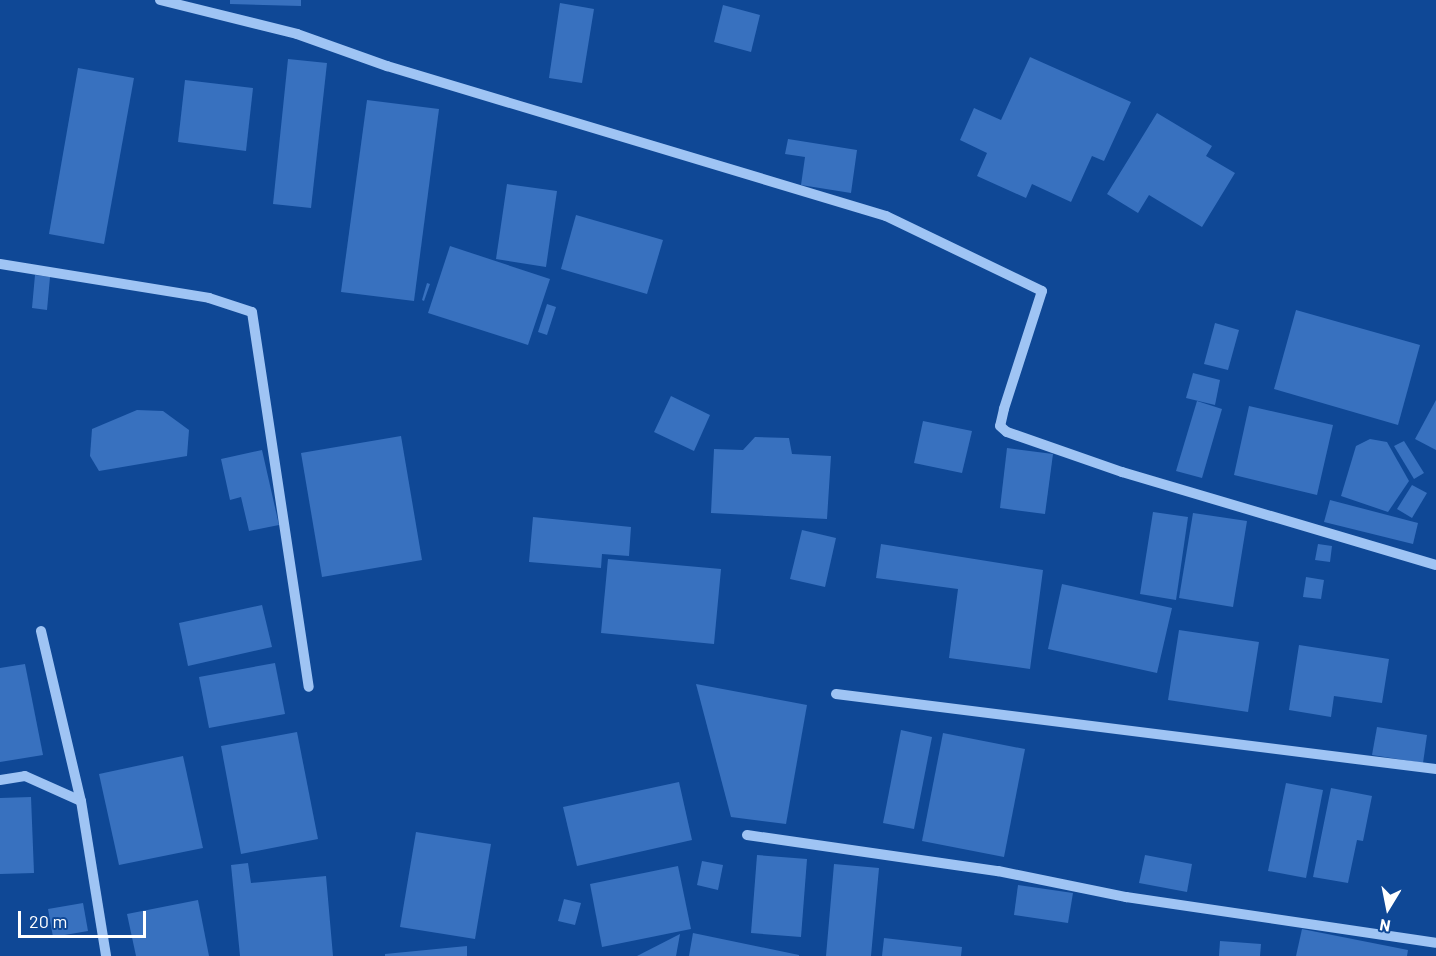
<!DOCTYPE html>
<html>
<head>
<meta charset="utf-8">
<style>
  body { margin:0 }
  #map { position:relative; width:1436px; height:956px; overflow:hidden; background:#0f4896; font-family:Barlow,sans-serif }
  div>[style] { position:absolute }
  .building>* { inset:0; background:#3871bf }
  .minor>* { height:10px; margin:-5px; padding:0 5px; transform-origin:5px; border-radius:5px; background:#9fc4f4 }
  span { translate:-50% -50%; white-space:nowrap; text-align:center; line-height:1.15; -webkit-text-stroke:6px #0f4896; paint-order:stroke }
  .north { position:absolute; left:1358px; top:878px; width:60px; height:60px; -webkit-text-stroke:4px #0f4896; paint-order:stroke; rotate:190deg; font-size:16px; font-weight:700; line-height:24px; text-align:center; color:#fff }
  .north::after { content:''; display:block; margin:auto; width:21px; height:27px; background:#fff; clip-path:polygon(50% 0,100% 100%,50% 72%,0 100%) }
  .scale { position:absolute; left:18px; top:911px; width:128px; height:27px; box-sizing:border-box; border:3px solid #fff; border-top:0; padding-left:8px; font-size:18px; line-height:21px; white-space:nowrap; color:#fff; -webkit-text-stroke:4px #0f4896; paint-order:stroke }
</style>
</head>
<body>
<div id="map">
  <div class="building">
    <div style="clip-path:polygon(230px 0,301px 0,301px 6px,230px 4px)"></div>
    <div style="clip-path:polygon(560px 3px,594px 9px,582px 83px,549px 78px)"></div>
    <div style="clip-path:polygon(723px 5px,760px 15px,751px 52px,714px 42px)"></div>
    <div style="clip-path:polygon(1030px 57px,1131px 102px,1104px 161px,1092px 156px,1071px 202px,1032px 184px,1026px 198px,977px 176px,987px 153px,960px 140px,974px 108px,1001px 120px)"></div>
    <div style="clip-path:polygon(288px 59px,327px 63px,311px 208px,273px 204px)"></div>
    <div style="clip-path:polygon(78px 68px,134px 78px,104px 244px,49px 234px)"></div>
    <div style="clip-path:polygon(185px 80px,253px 88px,246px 151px,178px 142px)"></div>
    <div style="clip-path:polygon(367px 100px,439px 109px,414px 301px,341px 292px)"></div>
    <div style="clip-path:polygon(1157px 113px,1212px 146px,1206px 156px,1235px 173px,1202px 227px,1149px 195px,1138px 213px,1107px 194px)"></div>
    <div style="clip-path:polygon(788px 139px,857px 150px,851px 193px,801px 185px,805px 157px,785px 154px)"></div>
    <div style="clip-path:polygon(507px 184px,557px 191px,546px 267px,496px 259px)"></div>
    <div style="clip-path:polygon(576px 215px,663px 240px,647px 294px,561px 269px)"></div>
    <div style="clip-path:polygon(450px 246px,550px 279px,528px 345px,428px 313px)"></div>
    <div style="clip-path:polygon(35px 275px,50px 277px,47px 310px,32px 308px)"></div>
    <div style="clip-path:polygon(427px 283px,430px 284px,424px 301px,422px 300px)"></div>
    <div style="clip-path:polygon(547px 304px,556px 307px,547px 335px,538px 332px)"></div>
    <div style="clip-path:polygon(1296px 310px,1420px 345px,1398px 425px,1274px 389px)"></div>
    <div style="clip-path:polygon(1215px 323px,1239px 330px,1228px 370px,1204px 364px)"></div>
    <div style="clip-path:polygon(1193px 373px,1220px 380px,1215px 405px,1186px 398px)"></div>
    <div style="clip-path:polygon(671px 396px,710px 415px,694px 451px,654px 432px)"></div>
    <div style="clip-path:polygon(1436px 400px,1436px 450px,1415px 439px)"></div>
    <div style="clip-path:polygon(1197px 401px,1222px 409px,1202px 478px,1176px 471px)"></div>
    <div style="clip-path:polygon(1249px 406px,1333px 425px,1317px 495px,1234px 475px)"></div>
    <div style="clip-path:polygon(137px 410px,163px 411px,189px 430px,187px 456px,99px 471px,90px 456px,92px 429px)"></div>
    <div style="clip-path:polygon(923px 421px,972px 431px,962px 473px,914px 463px)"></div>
    <div style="clip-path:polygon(401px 436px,422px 560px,322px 577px,301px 453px)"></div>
    <div style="clip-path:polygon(755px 437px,789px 438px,792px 454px,831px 456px,827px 519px,711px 513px,714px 449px,743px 450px)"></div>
    <div style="clip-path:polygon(1370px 439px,1387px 442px,1409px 481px,1388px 512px,1341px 496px,1356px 446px)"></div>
    <div style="clip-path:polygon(1404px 441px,1424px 473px,1414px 479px,1394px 446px)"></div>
    <div style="clip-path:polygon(1007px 448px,1053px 454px,1045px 514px,1000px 508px)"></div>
    <div style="clip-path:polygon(262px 450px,279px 525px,249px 531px,241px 497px,230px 500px,221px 459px)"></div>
    <div style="clip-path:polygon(1412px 485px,1427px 493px,1412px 518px,1397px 509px)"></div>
    <div style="clip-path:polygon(1330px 500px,1418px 523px,1413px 544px,1324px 522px)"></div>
    <div style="clip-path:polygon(1153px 512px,1188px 517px,1176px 600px,1140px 594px)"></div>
    <div style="clip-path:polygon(1193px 513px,1247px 521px,1233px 607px,1179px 598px)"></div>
    <div style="clip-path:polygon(533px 517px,631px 527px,629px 556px,602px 554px,601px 568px,529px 562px)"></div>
    <div style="clip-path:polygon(802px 530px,836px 538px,825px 587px,790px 579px)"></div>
    <div style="clip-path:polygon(881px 544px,1043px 570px,1030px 669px,949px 658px,958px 589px,876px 578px)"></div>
    <div style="clip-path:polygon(1318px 544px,1332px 546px,1330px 562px,1315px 560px)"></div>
    <div style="clip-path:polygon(608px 559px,721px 569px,714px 644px,601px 633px)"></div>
    <div style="clip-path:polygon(1306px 577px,1324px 580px,1321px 599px,1303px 597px)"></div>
    <div style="clip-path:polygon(1062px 584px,1172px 608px,1157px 673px,1048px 649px)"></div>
    <div style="clip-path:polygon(262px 605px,272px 647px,188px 666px,179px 623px)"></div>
    <div style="clip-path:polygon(1179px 630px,1259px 642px,1248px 712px,1168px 700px)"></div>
    <div style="clip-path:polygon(1299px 645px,1389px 659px,1382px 703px,1334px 696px,1331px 717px,1289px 710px)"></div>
    <div style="clip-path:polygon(275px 663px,285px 714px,209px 728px,199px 677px)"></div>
    <div style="clip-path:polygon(25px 664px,43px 755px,0 762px,0 668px)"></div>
    <div style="clip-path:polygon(696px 684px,807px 705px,786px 824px,731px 817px)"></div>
    <div style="clip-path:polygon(1377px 727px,1427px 735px,1423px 763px,1372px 755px)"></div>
    <div style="clip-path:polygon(901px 730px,932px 737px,914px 829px,883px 823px)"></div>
    <div style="clip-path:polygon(297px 732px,318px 839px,241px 854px,221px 746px)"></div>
    <div style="clip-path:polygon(943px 733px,1025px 749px,1004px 857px,922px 841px)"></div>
    <div style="clip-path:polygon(183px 756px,203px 848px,119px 865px,99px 774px)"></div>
    <div style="clip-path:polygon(679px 782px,692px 840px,577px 866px,563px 807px)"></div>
    <div style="clip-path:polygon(1286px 783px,1323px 790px,1306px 878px,1268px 871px)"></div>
    <div style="clip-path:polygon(1331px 788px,1372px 796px,1363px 841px,1357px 840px,1348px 883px,1313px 877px)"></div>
    <div style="clip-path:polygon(31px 797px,34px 873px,0 874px,0 798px)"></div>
    <div style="clip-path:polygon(416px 832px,491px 844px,475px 939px,400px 927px)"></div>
    <div style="clip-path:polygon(757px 855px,807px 859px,801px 937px,751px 933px)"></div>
    <div style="clip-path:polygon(1145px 855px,1192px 864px,1187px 892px,1139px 883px)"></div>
    <div style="clip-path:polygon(702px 861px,723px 865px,718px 890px,697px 885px)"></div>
    <div style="clip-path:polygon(248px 863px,251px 883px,326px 876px,333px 956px,240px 956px,231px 865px)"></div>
    <div style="clip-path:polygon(834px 864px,879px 868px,871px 956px,826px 956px)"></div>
    <div style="clip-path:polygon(678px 866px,691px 929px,602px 947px,590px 884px)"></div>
    <div style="clip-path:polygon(1018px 885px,1073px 893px,1068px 923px,1014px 915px)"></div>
    <div style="clip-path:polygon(564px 899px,581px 903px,575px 925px,558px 921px)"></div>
    <div style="clip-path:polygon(198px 900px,209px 956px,136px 956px,127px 914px)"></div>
    <div style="clip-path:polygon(83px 903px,88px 931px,53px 937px,48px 909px)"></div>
    <div style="clip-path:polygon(1302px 929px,1408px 950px,1407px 956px,1296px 956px)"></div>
    <div style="clip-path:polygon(693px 933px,799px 955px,799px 956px,689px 956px)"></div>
    <div style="clip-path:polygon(680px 934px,676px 956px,637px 956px)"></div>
    <div style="clip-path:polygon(884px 938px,962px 947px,961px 956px,882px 956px)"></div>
    <div style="clip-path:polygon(1220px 941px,1261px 944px,1260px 956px,1219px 956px)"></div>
    <div style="clip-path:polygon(467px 946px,467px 956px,385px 956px,385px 954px)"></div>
  </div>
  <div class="minor">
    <div style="left:160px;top:0;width:141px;rotate:13.9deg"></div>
    <div style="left:297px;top:34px;width:96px;rotate:19.6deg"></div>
    <div style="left:387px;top:66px;width:521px;rotate:16.73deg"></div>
    <div style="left:886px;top:216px;width:173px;rotate:25.7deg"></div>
    <div style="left:1042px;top:291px;width:124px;rotate:107.9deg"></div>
    <div style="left:1004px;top:409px;width:17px;rotate:103deg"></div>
    <div style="left:1000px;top:426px;width:9px;rotate:41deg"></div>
    <div style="left:1007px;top:432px;width:122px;rotate:19.2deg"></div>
    <div style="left:1122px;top:472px;width:327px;rotate:16.5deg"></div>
    <div style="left:0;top:264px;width:212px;rotate:9.2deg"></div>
    <div style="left:209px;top:298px;width:45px;rotate:18deg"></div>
    <div style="left:252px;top:312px;width:379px;rotate:81.4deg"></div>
    <div style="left:41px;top:631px;width:175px;rotate:76.8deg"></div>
    <div style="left:81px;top:801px;width:157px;rotate:80.8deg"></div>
    <div style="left:836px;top:694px;width:605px;rotate:7.13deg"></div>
    <div style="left:0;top:780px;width:25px;rotate:-9deg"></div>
    <div style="left:25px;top:776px;width:61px;rotate:24.1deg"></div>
    <div style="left:747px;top:835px;width:254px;rotate:8.2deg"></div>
    <div style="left:998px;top:871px;width:131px;rotate:11.5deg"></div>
    <div style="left:1126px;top:897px;width:313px;rotate:8.4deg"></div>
  </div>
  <div class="north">N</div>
  <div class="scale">20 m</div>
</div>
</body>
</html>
